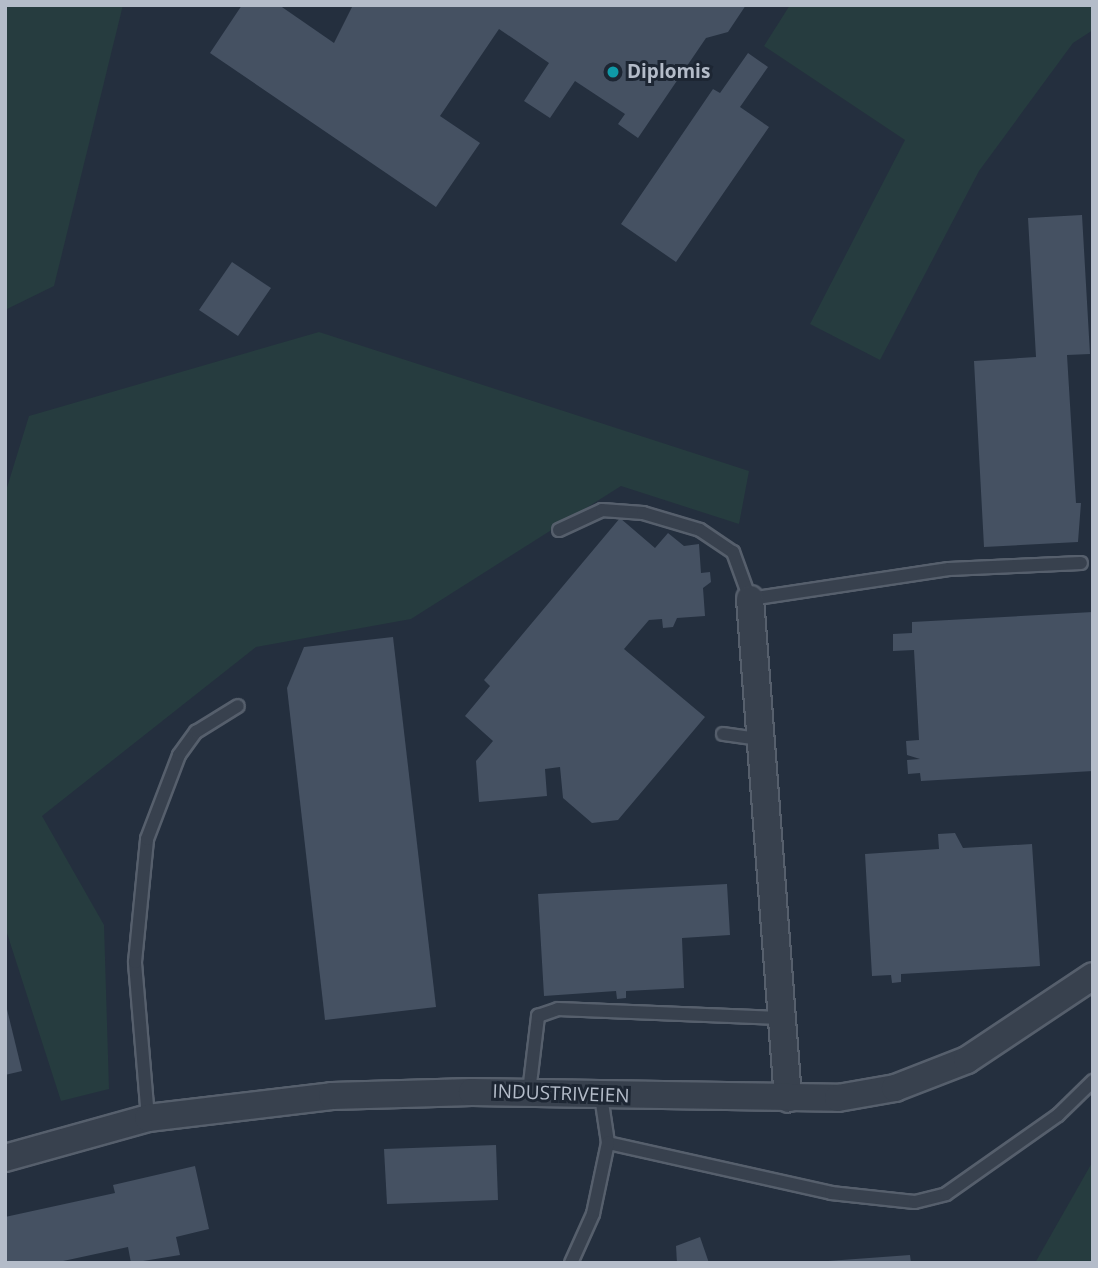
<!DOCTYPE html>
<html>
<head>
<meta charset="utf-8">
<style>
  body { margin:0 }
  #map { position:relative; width:1098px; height:1268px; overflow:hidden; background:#242f3e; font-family:"Open Sans",sans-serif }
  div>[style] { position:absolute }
  .green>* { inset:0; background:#263c3f }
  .building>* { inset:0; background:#455162 }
  .roads { filter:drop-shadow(2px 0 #565f6c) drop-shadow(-2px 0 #565f6c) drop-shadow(0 2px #565f6c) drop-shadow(0 -2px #565f6c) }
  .lane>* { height:12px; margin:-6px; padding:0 6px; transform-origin:6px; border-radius:6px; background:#38414e }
  .street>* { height:26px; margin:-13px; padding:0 13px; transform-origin:13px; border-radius:13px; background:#38414e }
  .dots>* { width:19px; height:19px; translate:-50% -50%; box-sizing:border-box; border:4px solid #1d2633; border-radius:50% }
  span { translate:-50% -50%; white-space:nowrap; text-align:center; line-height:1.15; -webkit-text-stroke:6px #1d2633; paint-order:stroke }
  .poi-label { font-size:19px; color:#b4bcc9; font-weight:700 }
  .left { translate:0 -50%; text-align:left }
  .street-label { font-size:19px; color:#b4bcc9 }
  .frame { position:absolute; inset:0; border:7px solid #b4bcc9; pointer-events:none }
</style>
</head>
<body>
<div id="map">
  <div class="green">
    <div style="clip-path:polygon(5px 5px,123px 5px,54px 286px,5px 310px)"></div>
    <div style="clip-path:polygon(790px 5px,1093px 5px,1093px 30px,1073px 43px,979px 171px,880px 360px,810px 324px,905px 140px,764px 46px)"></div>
    <div style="clip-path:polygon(319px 332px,749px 471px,739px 524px,621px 486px,411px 619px,256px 647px,42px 816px,104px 925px,109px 1089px,61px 1101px,5px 927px,5px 494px,29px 416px)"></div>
    <div style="clip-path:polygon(1093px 1161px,1093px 1263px,1035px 1263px)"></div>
  </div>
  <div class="building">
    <div style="clip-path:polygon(242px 5px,279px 5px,334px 43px,353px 5px,746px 5px,728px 32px,706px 38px,638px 138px,618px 124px,625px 114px,575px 81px,550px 118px,524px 101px,549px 63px,499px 29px,440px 116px,480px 143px,436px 207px,210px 53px)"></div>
    <div style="clip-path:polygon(748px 53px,768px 67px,740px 107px,769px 127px,676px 262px,621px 224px,713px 89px,720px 93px)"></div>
    <div style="clip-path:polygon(1082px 215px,1090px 354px,1067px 355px,1076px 503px,1081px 503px,1078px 542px,984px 547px,974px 361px,1036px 357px,1028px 218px)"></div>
    <div style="clip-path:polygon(232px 262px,271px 288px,238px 336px,199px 310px)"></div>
    <div style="clip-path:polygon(620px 518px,655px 548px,668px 533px,684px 546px,699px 544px,701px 573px,710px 572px,711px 582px,703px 588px,705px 616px,677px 618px,673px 627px,663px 628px,662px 619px,649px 620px,624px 649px,705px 717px,618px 820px,592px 823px,563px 798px,560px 767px,545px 769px,547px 796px,479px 802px,476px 761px,493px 741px,465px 716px,490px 686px,484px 680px)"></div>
    <div style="clip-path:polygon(1093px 612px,1093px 771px,921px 781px,920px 773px,908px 774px,907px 760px,920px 759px,907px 755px,906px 741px,919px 740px,914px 650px,893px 651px,893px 634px,912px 633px,912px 622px)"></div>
    <div style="clip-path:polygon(393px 637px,436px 1007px,325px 1020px,287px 688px,304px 647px)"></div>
    <div style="clip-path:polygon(955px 833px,963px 848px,1032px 844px,1040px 966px,901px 974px,901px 982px,892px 983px,891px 975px,872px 976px,865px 854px,939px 849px,938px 834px)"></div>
    <div style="clip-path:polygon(727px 884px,730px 935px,682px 938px,684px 988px,626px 991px,626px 998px,617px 999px,616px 991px,544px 996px,538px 894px)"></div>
    <div style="clip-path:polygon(5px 1001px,22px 1071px,5px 1075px)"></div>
    <div style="clip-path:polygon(496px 1145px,498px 1200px,387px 1204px,384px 1149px)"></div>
    <div style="clip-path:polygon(195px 1166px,209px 1229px,176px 1237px,180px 1255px,131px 1263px,128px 1247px,54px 1263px,5px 1263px,5px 1217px,115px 1193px,113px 1185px)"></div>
    <div style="clip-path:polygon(700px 1237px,709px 1263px,677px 1263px,676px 1246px)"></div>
    <div style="clip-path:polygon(910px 1255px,911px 1263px,828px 1263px,828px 1261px)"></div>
  </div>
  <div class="roads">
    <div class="lane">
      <div style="left:559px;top:530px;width:47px;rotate:-24.9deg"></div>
      <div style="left:602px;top:510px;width:41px;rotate:4.2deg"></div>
      <div style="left:643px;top:513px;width:59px;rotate:16.6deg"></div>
      <div style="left:700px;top:530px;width:40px;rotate:34deg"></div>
      <div style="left:733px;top:552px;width:50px;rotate:70.1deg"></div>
      <div style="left:750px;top:599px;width:201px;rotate:-8.6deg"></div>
      <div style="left:949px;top:569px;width:132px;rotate:-2.6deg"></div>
      <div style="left:723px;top:734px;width:36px;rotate:8deg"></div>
      <div style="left:529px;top:1092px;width:77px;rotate:-83.2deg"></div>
      <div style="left:538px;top:1016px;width:21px;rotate:-19deg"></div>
      <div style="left:558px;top:1009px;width:228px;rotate:2.3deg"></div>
      <div style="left:601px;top:1096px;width:48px;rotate:81.5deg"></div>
      <div style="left:608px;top:1143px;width:229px;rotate:12.6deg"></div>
      <div style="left:831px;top:1193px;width:84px;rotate:6.1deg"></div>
      <div style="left:915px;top:1202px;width:32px;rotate:-14deg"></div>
      <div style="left:946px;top:1194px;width:137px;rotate:-35.2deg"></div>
      <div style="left:1058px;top:1115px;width:49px;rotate:-44.2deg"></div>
      <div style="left:148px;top:1118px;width:157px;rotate:-94.8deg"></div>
      <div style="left:135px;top:962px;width:124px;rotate:-84.4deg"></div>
      <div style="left:147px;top:839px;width:90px;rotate:-69.1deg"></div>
      <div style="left:179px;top:755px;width:29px;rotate:-54deg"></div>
      <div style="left:196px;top:732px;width:49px;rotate:-31.8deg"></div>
      <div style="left:571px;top:1263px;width:54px;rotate:-65.8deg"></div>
      <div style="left:593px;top:1214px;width:73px;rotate:-78.1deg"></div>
    </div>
    <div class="street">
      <div style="left:750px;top:599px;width:501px;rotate:85.65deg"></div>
      <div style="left:5px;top:1158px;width:148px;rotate:-15.6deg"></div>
      <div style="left:148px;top:1118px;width:185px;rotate:-6.8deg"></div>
      <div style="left:332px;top:1096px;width:140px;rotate:-1.6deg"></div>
      <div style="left:472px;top:1092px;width:366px;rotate:0.9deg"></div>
      <div style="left:838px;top:1098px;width:58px;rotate:-10deg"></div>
      <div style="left:895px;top:1088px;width:77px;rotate:-21.3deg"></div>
      <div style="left:967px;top:1060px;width:151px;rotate:-33.7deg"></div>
    </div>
  </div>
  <div class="dots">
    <div style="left:613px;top:72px;background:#0f9aa8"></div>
  </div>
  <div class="poi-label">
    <span class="left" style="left:627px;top:72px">Diplomis</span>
  </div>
  <div class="street-label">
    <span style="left:561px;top:1094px;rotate:2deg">INDUSTRIVEIEN</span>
  </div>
  <div class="frame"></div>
</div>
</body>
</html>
